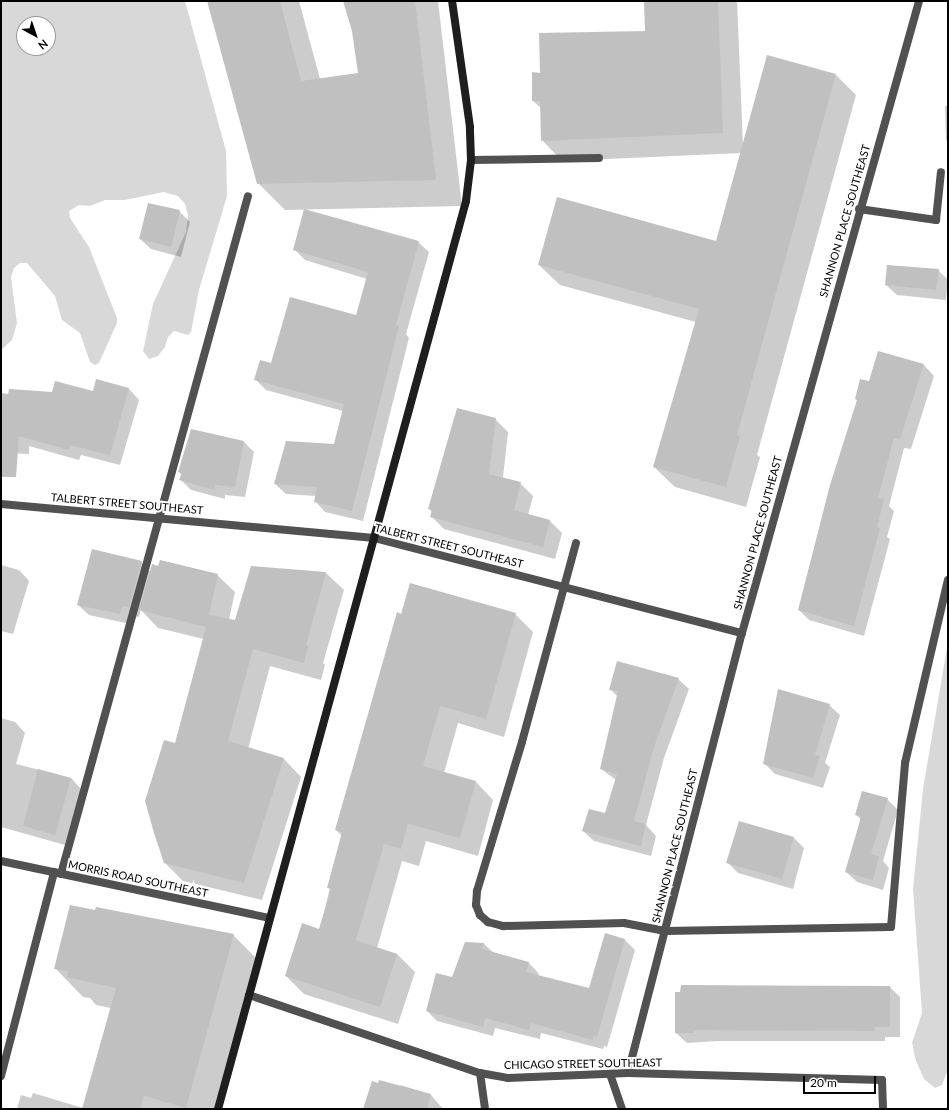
<!DOCTYPE html>
<html>
<head>
<meta charset="utf-8">
<style>
  body { margin:0 }
  #map { position:relative; width:949px; height:1110px; overflow:hidden; background:#fff; font-family:Lato,sans-serif }
  div>[style] { position:absolute }
  .green>* { inset:0; background:#d8d8d8 }
  .shadow>* { inset:0; background:#0003 }
  .building>* { inset:0; background:#c0c0c0 }
  .service>* { height:8px; margin:-4px; padding:0 4px; transform-origin:4px; border-radius:4px; background:#515151 }
  .minor>* { height:8px; margin:-4px; padding:0 4px; transform-origin:4px; border-radius:4px; background:#515151 }
  .secondary>* { height:8px; margin:-4px; padding:0 4px; transform-origin:4px; border-radius:4px; background:#1e1e1e }
  span { translate:-50% -50%; white-space:nowrap; text-align:center; line-height:1.15; -webkit-text-stroke:4px #fff; paint-order:stroke }
  .street-label { font-size:11px; color:#000 }
  .frame { position:absolute; inset:0; border:2px solid #000; pointer-events:none }
  .north { position:absolute; left:16px; top:16px; width:40px; height:40px; box-sizing:border-box; background:#fff; border:1px solid #999; border-radius:50%; rotate:140deg; font-size:11px; font-weight:700; line-height:16px; text-align:center; color:#000 }
  .north::after { content:''; display:block; margin:auto; width:14px; height:18px; background:#000; clip-path:polygon(50% 0,100% 100%,50% 72%,0 100%) }
  .scale { position:absolute; left:803px; top:1076px; width:73px; height:18px; box-sizing:border-box; border:2px solid #000; border-top:0; padding-left:5px; font-size:12px; line-height:14px; white-space:nowrap; color:#000; -webkit-text-stroke:3px #fff; paint-order:stroke }
</style>
</head>
<body>
<div id="map">
  <div class="green">
    <div style="clip-path:polygon(evenodd,1px 1px,185px 1px,226px 151px,227px 196px,199px 290px,191px 332px,188px 335px,174px 331px,168px 337px,165px 347px,158px 356px,149px 359px,143px 351px,153px 304px,186px 232px,188px 215px,185px 204px,178px 196px,164px 192px,125px 200px,105px 200px,90px 206px,79px 205px,69px 211px,70px 218px,89px 247px,117px 318px,117px 323px,99px 363px,95px 365px,90px 362px,80px 333px,62px 320px,55px 296px,27px 263px,20px 263px,14px 268px,11px 277px,17px 323px,12px 340px,1px 350px,1px 1px,24px 24px,48px 24px,48px 48px,24px 48px,24px 24px)"></div>
    <div style="clip-path:polygon(948px 642px,948px 1069px,942px 1085px,935px 1088px,924px 1079px,916px 1061px,912px 1043px,922px 1013px,913px 889px,923px 789px)"></div>
  </div>
  <div class="shadow">
    <div style="clip-path:polygon(208px 1px,299px 1px,320px 79px,359px 74px,353px 31px,344px 1px,438px 1px,462px 206px,285px 210px,258px 183px)"></div>
    <div style="clip-path:polygon(644px 1px,737px 1px,743px 145px,836px 75px,856px 95px,757px 455px,760px 457px,746px 507px,675px 487px,654px 467px,696px 322px,560px 285px,539px 265px,717px 242px,741px 153px,562px 161px,542px 140px,542px 109px,533px 101px,541px 74px,646px 32px)"></div>
    <div style="clip-path:polygon(945px 106px,948px 106px,948px 142px,946px 140px)"></div>
    <div style="clip-path:polygon(179px 211px,190px 222px,181px 257px,151px 249px,140px 239px)"></div>
    <div style="clip-path:polygon(418px 242px,429px 252px,406px 334px,409px 338px,363px 521px,325px 512px,315px 501px,316px 496px,286px 494px,275px 484px,335px 445px,343px 411px,266px 390px,255px 379px,272px 364px,357px 316px,367px 279px,305px 260px,294px 249px)"></div>
    <div style="clip-path:polygon(938px 270px,948px 280px,946px 300px,897px 295px,886px 285px)"></div>
    <div style="clip-path:polygon(878px 352px,924px 365px,934px 376px,911px 449px,904px 448px,889px 506px,894px 511px,887px 537px,890px 539px,864px 636px,809px 620px,799px 610px,858px 401px,856px 399px,870px 382px)"></div>
    <div style="clip-path:polygon(97px 381px,129px 389px,139px 400px,120px 465px,81px 455px,79px 460px,29px 446px,29px 454px,6px 453px,1px 448px,1px 394px,94px 392px)"></div>
    <div style="clip-path:polygon(495px 419px,508px 432px,503px 478px,520px 483px,533px 496px,528px 515px,550px 521px,562px 533px,555px 559px,444px 529px,431px 516px,432px 512px,429px 509px)"></div>
    <div style="clip-path:polygon(244px 442px,254px 452px,245px 497px,225px 495px,225px 499px,191px 490px,180px 479px,182px 476px,179px 472px)"></div>
    <div style="clip-path:polygon(141px 562px,151px 572px,217px 575px,235px 592px,229px 620px,236px 621px,251px 567px,326px 573px,344px 590px,323px 663px,325px 665px,321px 680px,270px 666px,248px 749px,284px 759px,301px 777px,262px 900px,183px 881px,165px 863px,176px 744px,204px 639px,158px 628px,141px 610px,139px 617px,133px 616px,130px 624px,89px 615px,78px 605px)"></div>
    <div style="clip-path:polygon(1px 565px,19px 570px,29px 581px,13px 634px,1px 631px)"></div>
    <div style="clip-path:polygon(515px 614px,533px 632px,504px 737px,458px 723px,444px 773px,476px 782px,493px 800px,478px 856px,426px 841px,419px 866px,402px 861px,377px 948px,397px 954px,415px 972px,398px 1024px,304px 994px,286px 976px,320px 930px,342px 836px,336px 830px,402px 615px)"></div>
    <div style="clip-path:polygon(678px 679px,689px 689px,664px 758px,646px 825px,656px 836px,651px 856px,594px 841px,583px 831px,605px 814px,616px 780px,601px 769px,618px 697px,610px 689px)"></div>
    <div style="clip-path:polygon(829px 705px,840px 715px,825px 763px,830px 767px,823px 788px,775px 774px,764px 763px)"></div>
    <div style="clip-path:polygon(1px 718px,15px 722px,25px 733px,16px 764px,71px 778px,81px 789px,65px 845px,1px 827px)"></div>
    <div style="clip-path:polygon(887px 799px,898px 810px,883px 861px,889px 868px,883px 890px,857px 882px,846px 872px,861px 820px,856px 814px)"></div>
    <div style="clip-path:polygon(794px 838px,804px 848px,793px 889px,738px 873px,727px 862px)"></div>
    <div style="clip-path:polygon(606px 934px,625px 940px,635px 950px,607px 1047px,604px 1046px,603px 1049px,541px 1033px,540px 1039px,495px 1028px,493px 1036px,437px 1021px,427px 1011px,453px 978px,466px 943px,484px 944px,494px 953px,529px 963px,539px 974px,538px 976px,590px 990px)"></div>
    <div style="clip-path:polygon(233px 935px,262px 964px,222px 1109px,17px 1109px,21px 1095px,31px 1098px,33px 1093px,83px 1108px,111px 1008px,96px 1005px,90px 998px,83px 997px,55px 968px)"></div>
    <div style="clip-path:polygon(890px 987px,900px 997px,900px 1037px,885px 1037px,885px 1041px,718px 1041px,687px 1043px,676px 1033px)"></div>
    <div style="clip-path:polygon(401px 1085px,431px 1095px,443px 1109px,364px 1109px,400px 1088px)"></div>
  </div>
  <div class="building">
    <div style="clip-path:polygon(207px 1px,280px 1px,301px 81px,358px 73px,352px 31px,343px 1px,415px 1px,436px 180px,257px 184px)"></div>
    <div style="clip-path:polygon(644px 1px,718px 1px,723px 133px,541px 141px,540px 101px,532px 101px,532px 72px,540px 73px,539px 33px,645px 31px)"></div>
    <div style="clip-path:polygon(767px 55px,836px 74px,737px 435px,740px 436px,726px 487px,653px 467px,699px 309px,538px 265px,557px 197px,716px 241px)"></div>
    <div style="clip-path:polygon(148px 203px,180px 210px,171px 247px,139px 239px)"></div>
    <div style="clip-path:polygon(304px 209px,419px 241px,396px 325px,399px 326px,352px 511px,314px 502px,317px 487px,274px 484px,286px 441px,334px 444px,344px 404px,254px 380px,260px 360px,271px 363px,290px 297px,356px 315px,368px 272px,293px 250px)"></div>
    <div style="clip-path:polygon(887px 265px,939px 269px,936px 290px,885px 285px)"></div>
    <div style="clip-path:polygon(878px 351px,924px 364px,900px 439px,894px 438px,878px 498px,884px 499px,877px 527px,880px 528px,854px 626px,798px 610px,830px 485px,857px 400px,855px 399px,860px 379px,869px 381px)"></div>
    <div style="clip-path:polygon(96px 379px,129px 388px,110px 455px,70px 445px,69px 450px,19px 436px,16px 477px,1px 477px,1px 393px,8px 394px,9px 389px,52px 392px,55px 381px,93px 391px)"></div>
    <div style="clip-path:polygon(457px 408px,496px 418px,489px 474px,521px 482px,514px 510px,550px 520px,543px 547px,430px 517px,432px 510px,428px 509px)"></div>
    <div style="clip-path:polygon(191px 429px,244px 441px,235px 487px,215px 485px,215px 490px,179px 480px,182px 473px,178px 472px)"></div>
    <div style="clip-path:polygon(92px 549px,142px 561px,129px 607px,122px 606px,120px 614px,77px 605px)"></div>
    <div style="clip-path:polygon(160px 560px,218px 574px,209px 615px,235px 620px,251px 566px,326px 572px,306px 645px,308px 646px,304px 663px,253px 649px,228px 741px,284px 758px,244px 883px,164px 863px,154px 833px,145px 801px,164px 740px,175px 743px,206px 627px,139px 610px,152px 564px,158px 566px)"></div>
    <div style="clip-path:polygon(410px 583px,516px 613px,486px 719px,440px 706px,423px 766px,476px 781px,460px 838px,408px 824px,401px 849px,384px 844px,356px 940px,397px 954px,380px 1007px,285px 976px,302px 923px,319px 929px,331px 889px,327px 888px,342px 832px,335px 830px,397px 612px,401px 614px)"></div>
    <div style="clip-path:polygon(617px 661px,679px 678px,654px 747px,634px 821px,646px 824px,641px 846px,582px 831px,589px 809px,605px 813px,617px 774px,600px 769px,618px 691px,609px 690px)"></div>
    <div style="clip-path:polygon(778px 689px,830px 704px,815px 755px,820px 756px,813px 778px,763px 764px)"></div>
    <div style="clip-path:polygon(38px 769px,71px 778px,55px 835px,23px 826px)"></div>
    <div style="clip-path:polygon(862px 791px,888px 798px,871px 854px,879px 856px,873px 880px,845px 872px,861px 817px,855px 815px)"></div>
    <div style="clip-path:polygon(739px 821px,794px 837px,782px 879px,726px 863px)"></div>
    <div style="clip-path:polygon(70px 905px,95px 910px,96px 907px,234px 934px,186px 1108px,144px 1096px,140px 1109px,82px 1109px,116px 988px,67px 977px,68px 971px,54px 969px)"></div>
    <div style="clip-path:polygon(605px 933px,625px 939px,597px 1037px,593px 1036px,593px 1040px,531px 1023px,529px 1030px,485px 1018px,483px 1027px,426px 1011px,436px 973px,452px 977px,465px 942px,484px 943px,482px 949px,529px 962px,526px 972px,589px 988px)"></div>
    <div style="clip-path:polygon(681px 985px,890px 986px,890px 1027px,874px 1027px,875px 1031px,694px 1030px,694px 1033px,675px 1033px,675px 992px,680px 992px)"></div>
    <div style="clip-path:polygon(379px 1080px,431px 1094px,427px 1109px,363px 1109px,372px 1081px,378px 1083px)"></div>
  </div>
  <div class="service">
    <div style="left:471px;top:160px;width:128px;rotate:-0.9deg"></div>
    <div style="left:859px;top:209px;width:78px;rotate:8.1deg"></div>
    <div style="left:936px;top:220px;width:48px;rotate:-84.1deg"></div>
    <div style="left:576px;top:543px;width:206px;rotate:105.2deg"></div>
    <div style="left:522px;top:742px;width:156px;rotate:106.8deg"></div>
    <div style="left:477px;top:891px;width:14px;rotate:94deg"></div>
    <div style="left:476px;top:905px;width:11px;rotate:68deg"></div>
    <div style="left:480px;top:915px;width:11px;rotate:41deg"></div>
    <div style="left:488px;top:922px;width:16px;rotate:15deg"></div>
    <div style="left:503px;top:926px;width:121px;rotate:-1.4deg"></div>
    <div style="left:624px;top:923px;width:42px;rotate:11deg"></div>
    <div style="left:665px;top:931px;width:226px;rotate:-1deg"></div>
    <div style="left:891px;top:927px;width:165px;rotate:-85.1deg"></div>
    <div style="left:905px;top:763px;width:188px;rotate:-76.8deg"></div>
    <div style="left:61px;top:874px;width:703px;rotate:-74.58deg"></div>
    <div style="left:610px;top:1074px;width:37px;rotate:71deg"></div>
    <div style="left:1px;top:1076px;width:211px;rotate:-75.4deg"></div>
  </div>
  <div class="minor">
    <div style="left:1px;top:504px;width:375px;rotate:5.2deg"></div>
    <div style="left:374px;top:538px;width:380px;rotate:14.5deg"></div>
    <div style="left:1px;top:861px;width:275px;rotate:12deg"></div>
    <div style="left:249px;top:995px;width:244px;rotate:18.7deg"></div>
    <div style="left:480px;top:1073px;width:28px;rotate:10deg"></div>
    <div style="left:508px;top:1078px;width:120px;rotate:-2.4deg"></div>
    <div style="left:628px;top:1073px;width:254px;rotate:1.6deg"></div>
    <div style="left:882px;top:1080px;width:29px;rotate:88deg"></div>
    <div style="left:480px;top:1073px;width:36px;rotate:82deg"></div>
    <div style="left:628px;top:1073px;width:455px;rotate:-75.5deg"></div>
    <div style="left:742px;top:633px;width:656px;rotate:-74.35deg"></div>
  </div>
  <div class="secondary">
    <div style="left:218px;top:1109px;width:941px;rotate:-74.72deg"></div>
    <div style="left:466px;top:201px;width:41px;rotate:-83deg"></div>
    <div style="left:471px;top:160px;width:33px;rotate:-92deg"></div>
    <div style="left:470px;top:127px;width:127px;rotate:-98.1deg"></div>
  </div>
  <div class="street-label">
    <span style="left:845px;top:221px;rotate:-74deg">SHANNON PLACE SOUTHEAST</span>
    <span style="left:127px;top:504px;rotate:5deg">TALBERT STREET SOUTHEAST</span>
    <span style="left:758px;top:533px;rotate:-75deg">SHANNON PLACE SOUTHEAST</span>
    <span style="left:449px;top:546px;rotate:14deg">TALBERT STREET SOUTHEAST</span>
    <span style="left:675px;top:846px;rotate:-76deg">SHANNON PLACE SOUTHEAST</span>
    <span style="left:138px;top:879px;rotate:12deg">MORRIS ROAD SOUTHEAST</span>
    <span style="left:583px;top:1064px;rotate:-1deg">CHICAGO STREET SOUTHEAST</span>
  </div>
  <div class="frame"></div>
  <div class="north">N</div>
  <div class="scale">20 m</div>
</div>
</body>
</html>
